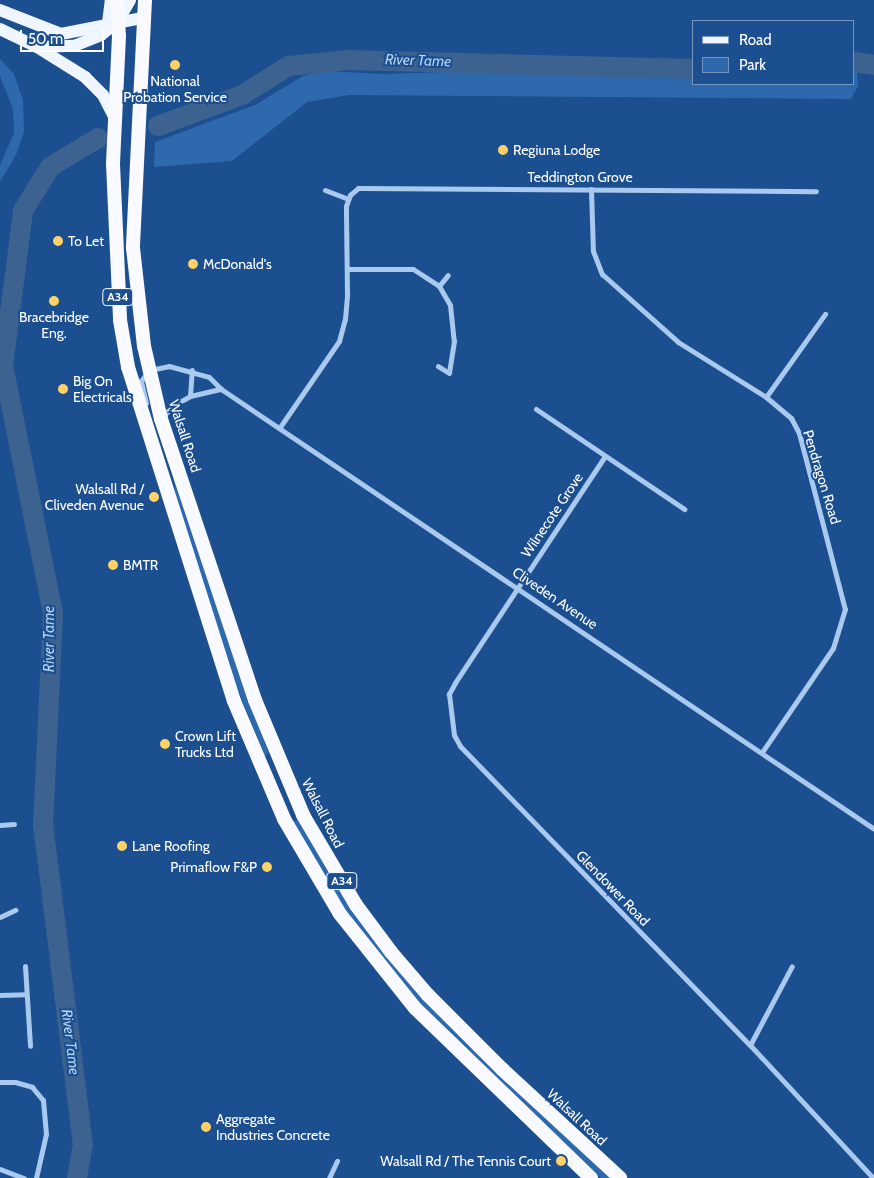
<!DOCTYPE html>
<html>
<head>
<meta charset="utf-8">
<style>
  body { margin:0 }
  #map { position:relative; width:874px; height:1178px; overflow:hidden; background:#1b4f8f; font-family:Cabin,sans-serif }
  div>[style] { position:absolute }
  .green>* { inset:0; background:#2e69ad }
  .river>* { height:20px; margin:-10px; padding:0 10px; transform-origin:10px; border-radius:10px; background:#3c6290 }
  .minor>* { height:5px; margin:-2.5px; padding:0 2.5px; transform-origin:2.5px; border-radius:2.5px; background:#a9c9ee }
  .primary>* { height:12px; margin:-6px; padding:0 6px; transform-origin:6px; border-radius:6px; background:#f0f6ff }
  .trunk>* { height:14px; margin:-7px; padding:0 7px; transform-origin:7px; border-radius:7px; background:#f8faff }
  .dots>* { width:14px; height:14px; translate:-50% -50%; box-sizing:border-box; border:2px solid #1b4f8f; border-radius:50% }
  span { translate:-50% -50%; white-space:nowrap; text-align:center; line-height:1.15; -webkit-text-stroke:4px #1b4f8f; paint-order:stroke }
  .shield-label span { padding:1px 4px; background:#1b4f8f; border:1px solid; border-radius:4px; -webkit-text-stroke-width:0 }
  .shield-label { font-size:12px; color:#fff; font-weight:700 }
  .poi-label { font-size:14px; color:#fff }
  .left { translate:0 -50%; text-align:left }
  .right { translate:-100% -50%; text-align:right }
  .street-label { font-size:14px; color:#fff }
  .water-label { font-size:15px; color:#b5d3f5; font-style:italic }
  .legend { position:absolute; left:692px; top:20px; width:162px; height:65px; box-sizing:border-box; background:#1b4f8f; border:1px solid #7695bc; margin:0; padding:6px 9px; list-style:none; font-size:15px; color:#fff }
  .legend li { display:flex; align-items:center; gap:10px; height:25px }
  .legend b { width:25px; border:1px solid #7695bc }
  .scale { position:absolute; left:20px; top:30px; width:84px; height:22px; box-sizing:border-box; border:2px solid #fff; border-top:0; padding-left:6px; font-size:15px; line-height:18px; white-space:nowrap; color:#fff; -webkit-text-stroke:4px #1b4f8f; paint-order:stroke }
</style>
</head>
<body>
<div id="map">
  <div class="green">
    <div style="clip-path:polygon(0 59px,14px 74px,23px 100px,24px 132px,16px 155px,0 182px,0 165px,14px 133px,13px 109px,0 76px)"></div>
    <div style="clip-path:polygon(529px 69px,693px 77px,693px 84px,853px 84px,853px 71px,857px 72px,858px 86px,851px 99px,349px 95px,307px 102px,232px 161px,154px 167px,155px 142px,255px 105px,303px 76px,324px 71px,384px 74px)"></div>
    <div style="clip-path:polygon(174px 479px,269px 753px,265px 756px,232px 675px,176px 503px)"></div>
    <div style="clip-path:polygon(298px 819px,337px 888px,402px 975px,495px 1072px,610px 1178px,601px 1178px,405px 990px,331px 891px,293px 822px)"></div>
  </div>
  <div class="river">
    <div style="left:853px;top:62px;width:21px;rotate:8deg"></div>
    <div style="left:158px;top:126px;width:90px;rotate:-20.3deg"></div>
    <div style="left:242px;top:95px;width:55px;rotate:-31.7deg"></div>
    <div style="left:289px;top:66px;width:59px;rotate:-5.8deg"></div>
    <div style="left:348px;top:60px;width:345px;rotate:1.5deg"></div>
    <div style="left:77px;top:1178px;width:34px;rotate:-80deg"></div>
    <div style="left:83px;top:1145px;width:321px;rotate:-97.1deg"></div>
    <div style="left:43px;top:826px;width:213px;rotate:-87.3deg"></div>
    <div style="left:53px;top:613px;width:252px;rotate:-101.4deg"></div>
    <div style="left:3px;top:366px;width:156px;rotate:-82.6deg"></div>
    <div style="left:23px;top:211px;width:52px;rotate:-58.5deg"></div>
    <div style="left:50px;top:167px;width:56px;rotate:-31.1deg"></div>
  </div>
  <div class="minor">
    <div style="left:591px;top:189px;width:62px;rotate:88.2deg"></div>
    <div style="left:593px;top:251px;width:25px;rotate:69deg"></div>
    <div style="left:602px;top:274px;width:102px;rotate:41.8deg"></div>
    <div style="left:678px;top:342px;width:104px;rotate:32deg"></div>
    <div style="left:766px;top:397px;width:33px;rotate:40deg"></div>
    <div style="left:791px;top:418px;width:17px;rotate:62deg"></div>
    <div style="left:799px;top:433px;width:182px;rotate:75.4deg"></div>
    <div style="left:845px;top:609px;width:41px;rotate:107.1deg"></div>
    <div style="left:833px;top:648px;width:126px;rotate:124.3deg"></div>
    <div style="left:325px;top:190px;width:25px;rotate:21deg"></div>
    <div style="left:348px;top:269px;width:65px"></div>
    <div style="left:413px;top:269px;width:31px;rotate:33deg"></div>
    <div style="left:439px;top:286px;width:22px;rotate:60deg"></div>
    <div style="left:450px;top:305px;width:36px;rotate:84deg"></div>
    <div style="left:454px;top:341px;width:32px;rotate:99deg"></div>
    <div style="left:449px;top:373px;width:13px;rotate:-148deg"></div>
    <div style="left:439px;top:286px;width:14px;rotate:-51deg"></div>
    <div style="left:190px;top:396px;width:26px;rotate:-86deg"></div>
    <div style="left:766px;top:397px;width:102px;rotate:-54.6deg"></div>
    <div style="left:146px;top:403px;width:23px;rotate:-103deg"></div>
    <div style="left:141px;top:381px;width:14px;rotate:-54deg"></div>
    <div style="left:149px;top:370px;width:20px;rotate:-11deg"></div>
    <div style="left:169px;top:366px;width:41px;rotate:15.4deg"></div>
    <div style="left:209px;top:377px;width:17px;rotate:45deg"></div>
    <div style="left:221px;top:389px;width:787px;rotate:33.97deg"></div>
    <div style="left:536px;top:409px;width:179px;rotate:34deg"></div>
    <div style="left:162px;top:417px;width:17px;rotate:-45deg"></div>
    <div style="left:174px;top:405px;width:18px;rotate:-29deg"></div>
    <div style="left:190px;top:396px;width:32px;rotate:-13deg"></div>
    <div style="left:280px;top:427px;width:104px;rotate:-55.5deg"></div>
    <div style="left:339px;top:341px;width:23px;rotate:-75deg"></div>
    <div style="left:345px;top:319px;width:25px;rotate:-85deg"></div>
    <div style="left:347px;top:294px;width:88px;rotate:-90.7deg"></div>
    <div style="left:346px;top:206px;width:12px;rotate:-70deg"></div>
    <div style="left:350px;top:195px;width:11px;rotate:-41deg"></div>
    <div style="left:358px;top:188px;width:458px;rotate:0.4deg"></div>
    <div style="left:605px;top:456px;width:272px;rotate:123.5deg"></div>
    <div style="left:455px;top:683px;width:13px;rotate:119deg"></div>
    <div style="left:449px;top:694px;width:41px;rotate:83deg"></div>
    <div style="left:454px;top:735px;width:13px;rotate:61deg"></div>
    <div style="left:460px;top:746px;width:417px;rotate:45.9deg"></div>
    <div style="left:750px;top:1045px;width:181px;rotate:47.2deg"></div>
    <div style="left:0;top:825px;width:14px;rotate:-4deg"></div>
    <div style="left:0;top:917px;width:17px;rotate:-25deg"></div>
    <div style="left:25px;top:966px;width:80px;rotate:86.4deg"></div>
    <div style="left:0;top:995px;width:25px;rotate:-2deg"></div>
    <div style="left:750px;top:1045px;width:89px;rotate:-62deg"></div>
    <div style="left:0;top:1082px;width:15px"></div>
    <div style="left:15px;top:1082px;width:18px;rotate:16deg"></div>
    <div style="left:32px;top:1087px;width:17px;rotate:50deg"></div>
    <div style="left:43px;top:1100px;width:34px;rotate:85deg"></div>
    <div style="left:46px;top:1134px;width:45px;rotate:102.8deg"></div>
    <div style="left:0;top:1169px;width:26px;rotate:21deg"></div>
    <div style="left:329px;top:1178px;width:19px;rotate:-65deg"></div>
  </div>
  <div class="primary">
    <div style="left:0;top:10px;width:66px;rotate:21.5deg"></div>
    <div style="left:61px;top:34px;width:83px;rotate:-11.2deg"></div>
    <div style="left:108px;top:23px;width:23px;rotate:-83deg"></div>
    <div style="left:0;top:29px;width:41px;rotate:25.9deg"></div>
    <div style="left:37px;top:47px;width:57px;rotate:32deg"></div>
    <div style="left:85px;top:77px;width:25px;rotate:45deg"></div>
    <div style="left:103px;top:95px;width:27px;rotate:63deg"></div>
    <div style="left:37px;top:47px;width:37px;rotate:-2deg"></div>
    <div style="left:74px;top:46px;width:29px;rotate:-22deg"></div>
    <div style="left:101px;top:35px;width:22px;rotate:-39deg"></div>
    <div style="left:118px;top:21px;width:24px;rotate:-60deg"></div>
  </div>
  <div class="trunk">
    <div style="left:117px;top:0;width:36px;rotate:87deg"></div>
    <div style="left:119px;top:36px;width:128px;rotate:92.7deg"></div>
    <div style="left:113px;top:164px;width:156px;rotate:87.4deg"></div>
    <div style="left:120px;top:320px;width:48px;rotate:80.3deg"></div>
    <div style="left:128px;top:367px;width:350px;rotate:72.4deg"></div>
    <div style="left:234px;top:701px;width:128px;rotate:67deg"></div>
    <div style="left:284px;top:819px;width:110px;rotate:59.5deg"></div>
    <div style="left:340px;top:914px;width:120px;rotate:51.4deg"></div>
    <div style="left:415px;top:1008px;width:245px;rotate:44deg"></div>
    <div style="left:145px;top:0;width:248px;rotate:92.8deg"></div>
    <div style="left:133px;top:248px;width:99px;rotate:83.6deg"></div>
    <div style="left:144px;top:346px;width:75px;rotate:76.9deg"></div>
    <div style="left:161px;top:419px;width:296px;rotate:71.5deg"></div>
    <div style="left:255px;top:700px;width:125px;rotate:67.3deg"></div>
    <div style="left:303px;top:815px;width:104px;rotate:59.5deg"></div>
    <div style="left:356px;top:905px;width:59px;rotate:53.3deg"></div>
    <div style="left:391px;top:952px;width:57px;rotate:49.3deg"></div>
    <div style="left:428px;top:995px;width:105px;rotate:45deg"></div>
    <div style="left:502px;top:1069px;width:161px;rotate:42.7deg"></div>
  </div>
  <div class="dots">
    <div style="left:175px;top:65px;background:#ffd166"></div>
    <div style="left:503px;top:150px;background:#ffd166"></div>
    <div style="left:58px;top:241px;background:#ffd166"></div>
    <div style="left:193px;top:264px;background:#ffd166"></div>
    <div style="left:54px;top:301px;background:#ffd166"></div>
    <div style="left:63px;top:389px;background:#ffd166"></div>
    <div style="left:154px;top:497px;background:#ffd166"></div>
    <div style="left:113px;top:565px;background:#ffd166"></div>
    <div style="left:165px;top:744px;background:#ffd166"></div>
    <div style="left:122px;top:846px;background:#ffd166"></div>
    <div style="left:267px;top:867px;background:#ffd166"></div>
    <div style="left:206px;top:1127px;background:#ffd166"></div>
    <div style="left:561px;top:1161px;background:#ffd166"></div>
  </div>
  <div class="shield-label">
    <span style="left:118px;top:297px">A34</span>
    <span style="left:342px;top:881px">A34</span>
  </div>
  <div class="poi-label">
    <span style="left:175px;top:89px">National<br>Probation Service</span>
    <span class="left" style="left:513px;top:150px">Regiuna Lodge</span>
    <span class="left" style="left:68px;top:241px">To Let</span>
    <span class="left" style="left:203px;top:264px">McDonald's</span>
    <span style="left:54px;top:325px">Bracebridge<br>Eng.</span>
    <span class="left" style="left:73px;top:389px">Big On<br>Electricals</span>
    <span class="right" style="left:144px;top:497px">Walsall Rd /<br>Cliveden Avenue</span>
    <span class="left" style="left:123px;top:565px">BMTR</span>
    <span class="left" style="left:175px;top:744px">Crown Lift<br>Trucks Ltd</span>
    <span class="left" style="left:132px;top:846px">Lane Roofing</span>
    <span class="right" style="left:257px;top:867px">Primaflow F&amp;P</span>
    <span class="left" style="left:216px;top:1127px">Aggregate<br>Industries Concrete</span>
    <span class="right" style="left:551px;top:1161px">Walsall Rd / The Tennis Court</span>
  </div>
  <div class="street-label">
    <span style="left:580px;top:177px">Teddington Grove</span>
    <span style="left:185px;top:436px;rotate:72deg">Walsall Road</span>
    <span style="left:822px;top:477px;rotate:73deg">Pendragon Road</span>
    <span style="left:552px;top:515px;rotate:-56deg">Wilnecote Grove</span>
    <span style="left:555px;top:598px;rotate:34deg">Cliveden Avenue</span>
    <span style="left:323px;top:813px;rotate:63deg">Walsall Road</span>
    <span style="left:613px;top:888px;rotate:46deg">Glendower Road</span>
    <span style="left:577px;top:1117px;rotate:43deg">Walsall Road</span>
  </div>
  <div class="water-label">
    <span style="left:418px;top:61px;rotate:2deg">River Tame</span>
    <span style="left:50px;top:639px;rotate:-90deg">River Tame</span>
    <span style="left:70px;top:1042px;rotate:83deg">River Tame</span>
  </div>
  <ul class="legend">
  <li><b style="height:6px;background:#f0f6ff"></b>Road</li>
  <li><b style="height:14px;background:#2e69ad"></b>Park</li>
  </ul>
  <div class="scale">50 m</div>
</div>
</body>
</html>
